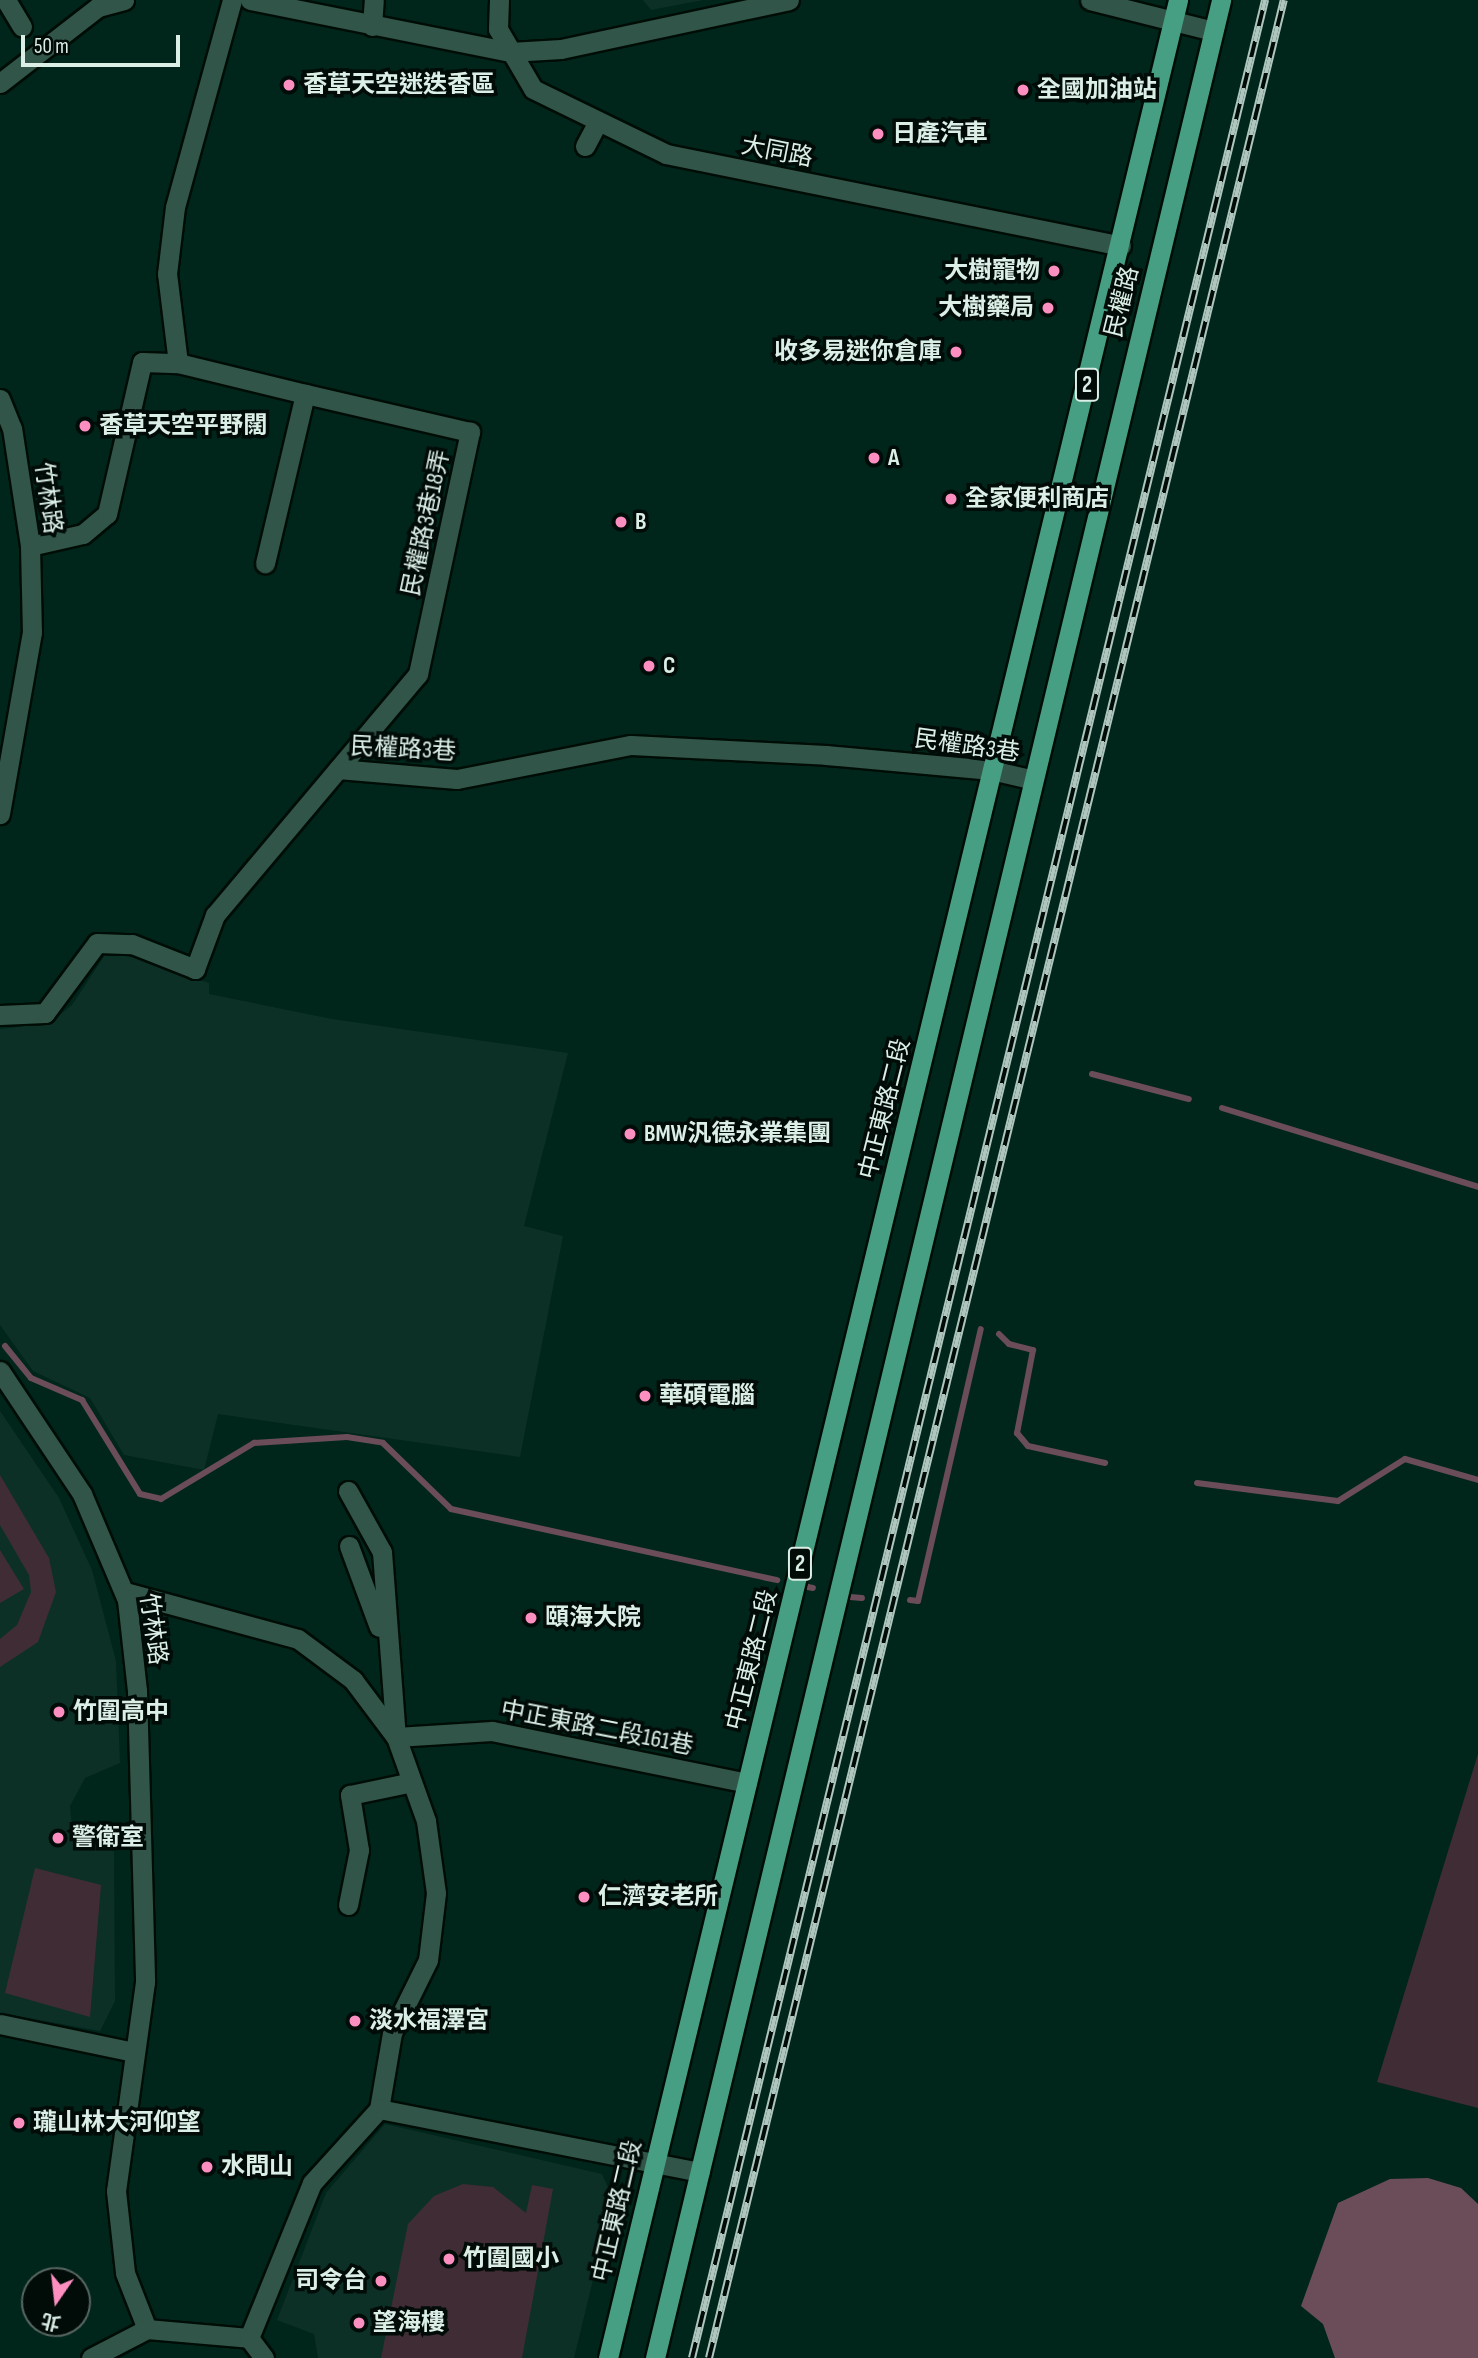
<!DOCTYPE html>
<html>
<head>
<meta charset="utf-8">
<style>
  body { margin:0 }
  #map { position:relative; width:1478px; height:2358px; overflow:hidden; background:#00251b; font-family:"Sofia Sans Condensed","Noto Sans TC",sans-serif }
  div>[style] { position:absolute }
  .built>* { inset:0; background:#0c3026 }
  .green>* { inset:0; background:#402c34 }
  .water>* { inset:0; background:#6a4d59 }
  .stream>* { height:6px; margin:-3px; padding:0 3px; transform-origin:3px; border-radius:3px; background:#6a4d59 }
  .roads { filter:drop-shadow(2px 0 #000d06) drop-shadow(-2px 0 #000d06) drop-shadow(0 2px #000d06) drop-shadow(0 -2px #000d06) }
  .minor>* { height:19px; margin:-9.5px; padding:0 9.5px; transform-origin:9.5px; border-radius:9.5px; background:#315548 }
  .primary>* { height:19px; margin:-9.5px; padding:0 9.5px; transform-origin:9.5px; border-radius:9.5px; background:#479f83 }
  .rail>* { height:8px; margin-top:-4px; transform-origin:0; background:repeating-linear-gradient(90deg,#010b07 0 16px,#afc6be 0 32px); box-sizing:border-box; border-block:2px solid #afc6be }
  .dots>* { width:19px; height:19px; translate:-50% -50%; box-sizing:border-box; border:4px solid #010b07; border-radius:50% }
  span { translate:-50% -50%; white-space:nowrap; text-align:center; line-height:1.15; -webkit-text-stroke:7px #010b07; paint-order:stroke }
  .shield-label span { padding:2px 5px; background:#010b07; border:2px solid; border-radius:5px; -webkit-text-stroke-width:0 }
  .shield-label { font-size:23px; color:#dbefe7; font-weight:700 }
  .poi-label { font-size:24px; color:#dbefe7; font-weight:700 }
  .left { translate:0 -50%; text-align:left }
  .right { translate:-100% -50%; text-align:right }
  .street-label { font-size:24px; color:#dbefe7 }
  .north { position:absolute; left:21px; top:2267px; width:70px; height:70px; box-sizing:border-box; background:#010b07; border:2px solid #586661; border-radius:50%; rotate:194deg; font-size:19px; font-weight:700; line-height:28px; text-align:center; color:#dbefe7 }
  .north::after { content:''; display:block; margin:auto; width:24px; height:32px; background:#fd8ec0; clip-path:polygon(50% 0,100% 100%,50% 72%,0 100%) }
  .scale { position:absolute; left:21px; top:35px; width:159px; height:32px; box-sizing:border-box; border:4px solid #dbefe7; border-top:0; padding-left:9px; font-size:21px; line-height:24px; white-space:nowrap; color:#dbefe7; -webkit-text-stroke:5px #010b07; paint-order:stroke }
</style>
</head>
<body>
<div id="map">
  <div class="built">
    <div style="clip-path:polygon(643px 0,703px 0,651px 10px)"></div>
    <div style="clip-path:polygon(109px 949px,209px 983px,209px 994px,332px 1019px,568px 1053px,524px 1226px,563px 1236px,520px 1457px,218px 1414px,204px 1470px,124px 1455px,90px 1398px,33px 1371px,0 1325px,0 1029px,50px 1023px,72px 1005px)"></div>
    <div style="clip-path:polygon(0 1411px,59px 1498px,92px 1570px,116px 1661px,120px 1763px,85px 1778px,70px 1806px,73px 1838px,114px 1851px,115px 2001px,100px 2031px,0 2013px)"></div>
    <div style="clip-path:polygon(385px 2124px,602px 2174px,613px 2198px,574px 2358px,318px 2358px,314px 2334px,277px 2320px,326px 2193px)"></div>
  </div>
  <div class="green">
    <div style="clip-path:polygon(0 1475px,49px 1558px,56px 1592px,38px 1642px,0 1667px,0 1639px,17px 1625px,31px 1592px,29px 1575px,0 1525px)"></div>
    <div style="clip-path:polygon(0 1550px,24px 1589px,0 1603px)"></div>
    <div style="clip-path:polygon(1478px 1754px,1478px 2108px,1377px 2082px)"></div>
    <div style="clip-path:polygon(35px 1868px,101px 1885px,90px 2017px,5px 1993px)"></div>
    <div style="clip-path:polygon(463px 2184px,493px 2187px,526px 2213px,532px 2185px,553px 2189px,522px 2358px,381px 2358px,408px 2224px,434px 2196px)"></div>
  </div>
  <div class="water">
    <div style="clip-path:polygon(1428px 2178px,1461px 2188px,1478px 2204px,1478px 2358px,1335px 2358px,1323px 2324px,1301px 2306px,1338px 2203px,1390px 2179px)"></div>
  </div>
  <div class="stream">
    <div style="left:1092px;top:1074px;width:100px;rotate:14.5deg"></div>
    <div style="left:1222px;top:1108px;width:268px;rotate:17.1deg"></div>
    <div style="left:999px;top:1334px;width:14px;rotate:45deg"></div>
    <div style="left:1009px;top:1344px;width:25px;rotate:14deg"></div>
    <div style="left:1033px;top:1350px;width:85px;rotate:100.9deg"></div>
    <div style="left:1017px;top:1433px;width:17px;rotate:50deg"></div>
    <div style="left:1028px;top:1446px;width:79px;rotate:12.4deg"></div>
    <div style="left:5px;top:1346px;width:41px;rotate:50.9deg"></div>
    <div style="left:31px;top:1378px;width:56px;rotate:23.3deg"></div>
    <div style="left:82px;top:1400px;width:110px;rotate:58.3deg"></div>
    <div style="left:140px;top:1494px;width:22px;rotate:13deg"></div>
    <div style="left:161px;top:1499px;width:109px;rotate:-31.1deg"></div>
    <div style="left:254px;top:1443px;width:93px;rotate:-3.7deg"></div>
    <div style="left:347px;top:1437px;width:36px;rotate:9deg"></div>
    <div style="left:383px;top:1443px;width:95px;rotate:44.1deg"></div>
    <div style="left:451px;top:1509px;width:334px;rotate:12.3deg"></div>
    <div style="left:1197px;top:1483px;width:142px;rotate:7.3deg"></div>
    <div style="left:1338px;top:1501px;width:79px;rotate:-32.1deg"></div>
    <div style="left:1405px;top:1459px;width:76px;rotate:16deg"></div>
    <div style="left:808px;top:1587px;width:5px;rotate:11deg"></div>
    <div style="left:850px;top:1597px;width:12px;rotate:5deg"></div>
    <div style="left:910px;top:1600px;width:8px;rotate:7deg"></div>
    <div style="left:918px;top:1601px;width:279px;rotate:-77deg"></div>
  </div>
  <div class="roads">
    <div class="minor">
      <div style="left:6px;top:0;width:31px;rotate:59deg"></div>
      <div style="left:250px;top:0;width:265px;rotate:11.3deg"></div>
      <div style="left:510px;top:52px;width:51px;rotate:-3.4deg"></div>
      <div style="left:561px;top:49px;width:233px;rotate:-12.1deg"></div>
      <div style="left:499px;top:0;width:29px;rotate:92deg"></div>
      <div style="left:498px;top:29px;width:69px;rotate:59.7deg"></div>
      <div style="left:533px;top:89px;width:148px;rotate:26deg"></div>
      <div style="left:666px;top:154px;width:464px;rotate:11.4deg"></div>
      <div style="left:1090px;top:0;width:127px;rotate:14.1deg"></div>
      <div style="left:372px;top:26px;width:26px;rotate:-86deg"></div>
      <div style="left:0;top:83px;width:124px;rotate:-37.8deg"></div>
      <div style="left:98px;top:7px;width:27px;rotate:-15deg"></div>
      <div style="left:585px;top:146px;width:26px;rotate:-62deg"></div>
      <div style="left:178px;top:363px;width:90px;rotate:-97deg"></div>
      <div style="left:167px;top:274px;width:67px;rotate:-83.2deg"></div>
      <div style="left:175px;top:207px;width:215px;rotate:-74.6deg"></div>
      <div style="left:0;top:399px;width:31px;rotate:68deg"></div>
      <div style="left:12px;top:428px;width:119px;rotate:81.3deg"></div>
      <div style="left:30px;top:546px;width:86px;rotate:88.7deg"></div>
      <div style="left:32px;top:632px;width:185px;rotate:100deg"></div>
      <div style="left:30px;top:546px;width:54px;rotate:-12.8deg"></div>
      <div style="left:83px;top:534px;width:31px;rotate:-40deg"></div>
      <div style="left:107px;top:514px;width:156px;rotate:-77deg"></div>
      <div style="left:142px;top:362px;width:36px;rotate:2deg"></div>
      <div style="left:178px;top:363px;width:131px;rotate:13.7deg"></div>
      <div style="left:338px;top:769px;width:119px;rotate:4.8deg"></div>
      <div style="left:457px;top:779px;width:177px;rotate:-11.1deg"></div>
      <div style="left:631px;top:745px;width:195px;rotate:2.9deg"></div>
      <div style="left:826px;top:755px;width:166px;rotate:5.2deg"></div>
      <div style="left:991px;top:770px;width:40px;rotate:13deg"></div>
      <div style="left:0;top:1015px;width:45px;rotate:-2.5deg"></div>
      <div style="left:45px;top:1013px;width:87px;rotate:-53.4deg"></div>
      <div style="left:97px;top:943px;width:35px;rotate:2deg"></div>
      <div style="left:132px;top:944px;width:68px;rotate:21.6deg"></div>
      <div style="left:195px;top:969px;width:58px;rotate:-69.7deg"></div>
      <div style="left:215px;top:915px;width:315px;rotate:-49.9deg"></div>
      <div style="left:418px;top:674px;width:248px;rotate:-77.9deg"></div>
      <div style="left:470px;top:432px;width:169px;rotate:-167deg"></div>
      <div style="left:305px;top:394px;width:174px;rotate:103.3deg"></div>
      <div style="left:0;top:1371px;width:148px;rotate:56.3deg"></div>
      <div style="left:82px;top:1494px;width:115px;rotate:67deg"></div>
      <div style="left:127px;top:1600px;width:92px;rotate:83.7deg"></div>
      <div style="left:137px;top:1691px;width:291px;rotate:88.4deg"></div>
      <div style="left:145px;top:1982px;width:211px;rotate:97.9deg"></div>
      <div style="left:116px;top:2191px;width:82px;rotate:83.7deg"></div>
      <div style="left:125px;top:2273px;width:60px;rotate:68.6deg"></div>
      <div style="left:348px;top:1491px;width:70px;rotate:60.9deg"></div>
      <div style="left:382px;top:1552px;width:186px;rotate:85.7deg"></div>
      <div style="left:396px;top:1737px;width:89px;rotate:70.3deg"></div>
      <div style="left:426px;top:1821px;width:73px;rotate:82.1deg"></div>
      <div style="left:436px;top:1893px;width:67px;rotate:96.8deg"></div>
      <div style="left:428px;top:1960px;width:81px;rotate:116.3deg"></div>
      <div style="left:392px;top:2033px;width:77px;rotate:99.7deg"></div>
      <div style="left:349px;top:1546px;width:86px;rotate:69.7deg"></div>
      <div style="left:125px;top:1592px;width:179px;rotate:15.2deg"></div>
      <div style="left:298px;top:1639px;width:69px;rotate:36.7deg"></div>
      <div style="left:353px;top:1680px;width:70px;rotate:53.1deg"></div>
      <div style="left:396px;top:1737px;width:96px;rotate:-3.6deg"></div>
      <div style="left:492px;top:1731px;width:260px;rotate:11.5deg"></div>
      <div style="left:348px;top:1905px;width:56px;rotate:-78.7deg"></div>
      <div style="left:359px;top:1850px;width:56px;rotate:-99.3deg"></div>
      <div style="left:350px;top:1795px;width:63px;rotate:-11.8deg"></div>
      <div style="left:0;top:2024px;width:137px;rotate:11.8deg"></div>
      <div style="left:249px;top:2338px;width:167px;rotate:-67.9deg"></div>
      <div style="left:312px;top:2183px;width:100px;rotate:-47.8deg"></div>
      <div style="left:379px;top:2109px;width:327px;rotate:11.1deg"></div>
      <div style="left:91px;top:2358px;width:63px;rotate:-27.4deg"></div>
      <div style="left:147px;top:2329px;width:102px;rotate:5deg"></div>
      <div style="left:249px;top:2338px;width:25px;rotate:53deg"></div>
    </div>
    <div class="primary">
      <div style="left:608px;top:2358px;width:2426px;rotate:-76.41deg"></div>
      <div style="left:655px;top:2358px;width:2425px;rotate:-76.5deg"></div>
    </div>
  </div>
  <div class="rail">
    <div style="left:692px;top:2358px;width:2427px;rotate:-76.34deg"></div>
    <div style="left:709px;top:2358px;width:2427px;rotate:-76.3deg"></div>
  </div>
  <div class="dots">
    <div style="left:289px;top:85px;background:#fd8ec0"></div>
    <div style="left:1023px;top:90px;background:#fd8ec0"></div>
    <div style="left:878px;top:134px;background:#fd8ec0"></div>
    <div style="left:1054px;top:271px;background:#fd8ec0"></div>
    <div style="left:1048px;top:308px;background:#fd8ec0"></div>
    <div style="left:956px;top:352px;background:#fd8ec0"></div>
    <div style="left:85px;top:426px;background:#fd8ec0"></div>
    <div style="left:874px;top:458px;background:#fd8ec0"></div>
    <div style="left:951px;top:499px;background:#fd8ec0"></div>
    <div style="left:621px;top:522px;background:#fd8ec0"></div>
    <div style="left:649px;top:666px;background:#fd8ec0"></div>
    <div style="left:630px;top:1134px;background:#fd8ec0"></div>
    <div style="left:645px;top:1396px;background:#fd8ec0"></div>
    <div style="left:531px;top:1618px;background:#fd8ec0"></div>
    <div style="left:59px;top:1712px;background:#fd8ec0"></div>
    <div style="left:58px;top:1838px;background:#fd8ec0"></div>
    <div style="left:584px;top:1897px;background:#fd8ec0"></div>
    <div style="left:355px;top:2021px;background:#fd8ec0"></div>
    <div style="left:19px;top:2123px;background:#fd8ec0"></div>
    <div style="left:207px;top:2167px;background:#fd8ec0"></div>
    <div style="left:449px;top:2259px;background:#fd8ec0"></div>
    <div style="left:381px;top:2281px;background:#fd8ec0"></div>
    <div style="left:359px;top:2323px;background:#fd8ec0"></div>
  </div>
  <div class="shield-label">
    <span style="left:1087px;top:385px">2</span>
    <span style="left:800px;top:1564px">2</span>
  </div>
  <div class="poi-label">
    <span class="left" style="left:303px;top:85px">香草天空迷迭香區</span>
    <span class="left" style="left:1037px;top:90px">全國加油站</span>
    <span class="left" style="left:892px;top:134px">日產汽車</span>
    <span class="right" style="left:1040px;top:271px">大樹寵物</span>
    <span class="right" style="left:1034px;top:308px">大樹藥局</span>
    <span class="right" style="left:942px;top:352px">收多易迷你倉庫</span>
    <span class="left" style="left:99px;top:426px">香草天空平野闊</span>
    <span class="left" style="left:888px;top:458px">A</span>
    <span class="left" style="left:965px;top:499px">全家便利商店</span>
    <span class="left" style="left:635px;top:522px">B</span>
    <span class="left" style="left:663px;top:666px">C</span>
    <span class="left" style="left:644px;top:1134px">BMW汎德永業集團</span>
    <span class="left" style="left:659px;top:1396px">華碩電腦</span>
    <span class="left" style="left:545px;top:1618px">頤海大院</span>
    <span class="left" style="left:73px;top:1712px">竹圍高中</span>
    <span class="left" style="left:72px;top:1838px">警衛室</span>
    <span class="left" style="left:598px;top:1897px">仁濟安老所</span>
    <span class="left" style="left:369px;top:2021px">淡水福澤宮</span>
    <span class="left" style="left:33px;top:2123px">瓏山林大河仰望</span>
    <span class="left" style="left:221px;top:2167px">水問山</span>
    <span class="left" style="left:463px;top:2259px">竹圍國小</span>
    <span class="right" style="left:367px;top:2281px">司令台</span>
    <span class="left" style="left:373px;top:2323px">望海樓</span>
  </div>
  <div class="street-label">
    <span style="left:777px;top:152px;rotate:11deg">大同路</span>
    <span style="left:1122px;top:302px;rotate:-76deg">民權路</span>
    <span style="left:48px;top:498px;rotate:82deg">竹林路</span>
    <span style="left:426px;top:523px;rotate:-78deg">民權路3巷18弄</span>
    <span style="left:967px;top:746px;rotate:8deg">民權路3巷</span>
    <span style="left:403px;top:749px;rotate:3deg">民權路3巷</span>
    <span style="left:885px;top:1109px;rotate:-76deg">中正東路二段</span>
    <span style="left:153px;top:1629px;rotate:82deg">竹林路</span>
    <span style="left:752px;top:1660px;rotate:-76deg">中正東路二段</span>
    <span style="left:597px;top:1728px;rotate:11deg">中正東路二段161巷</span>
    <span style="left:617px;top:2211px;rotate:-77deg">中正東路二段</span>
  </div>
  <div class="north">北</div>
  <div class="scale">50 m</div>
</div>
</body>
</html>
